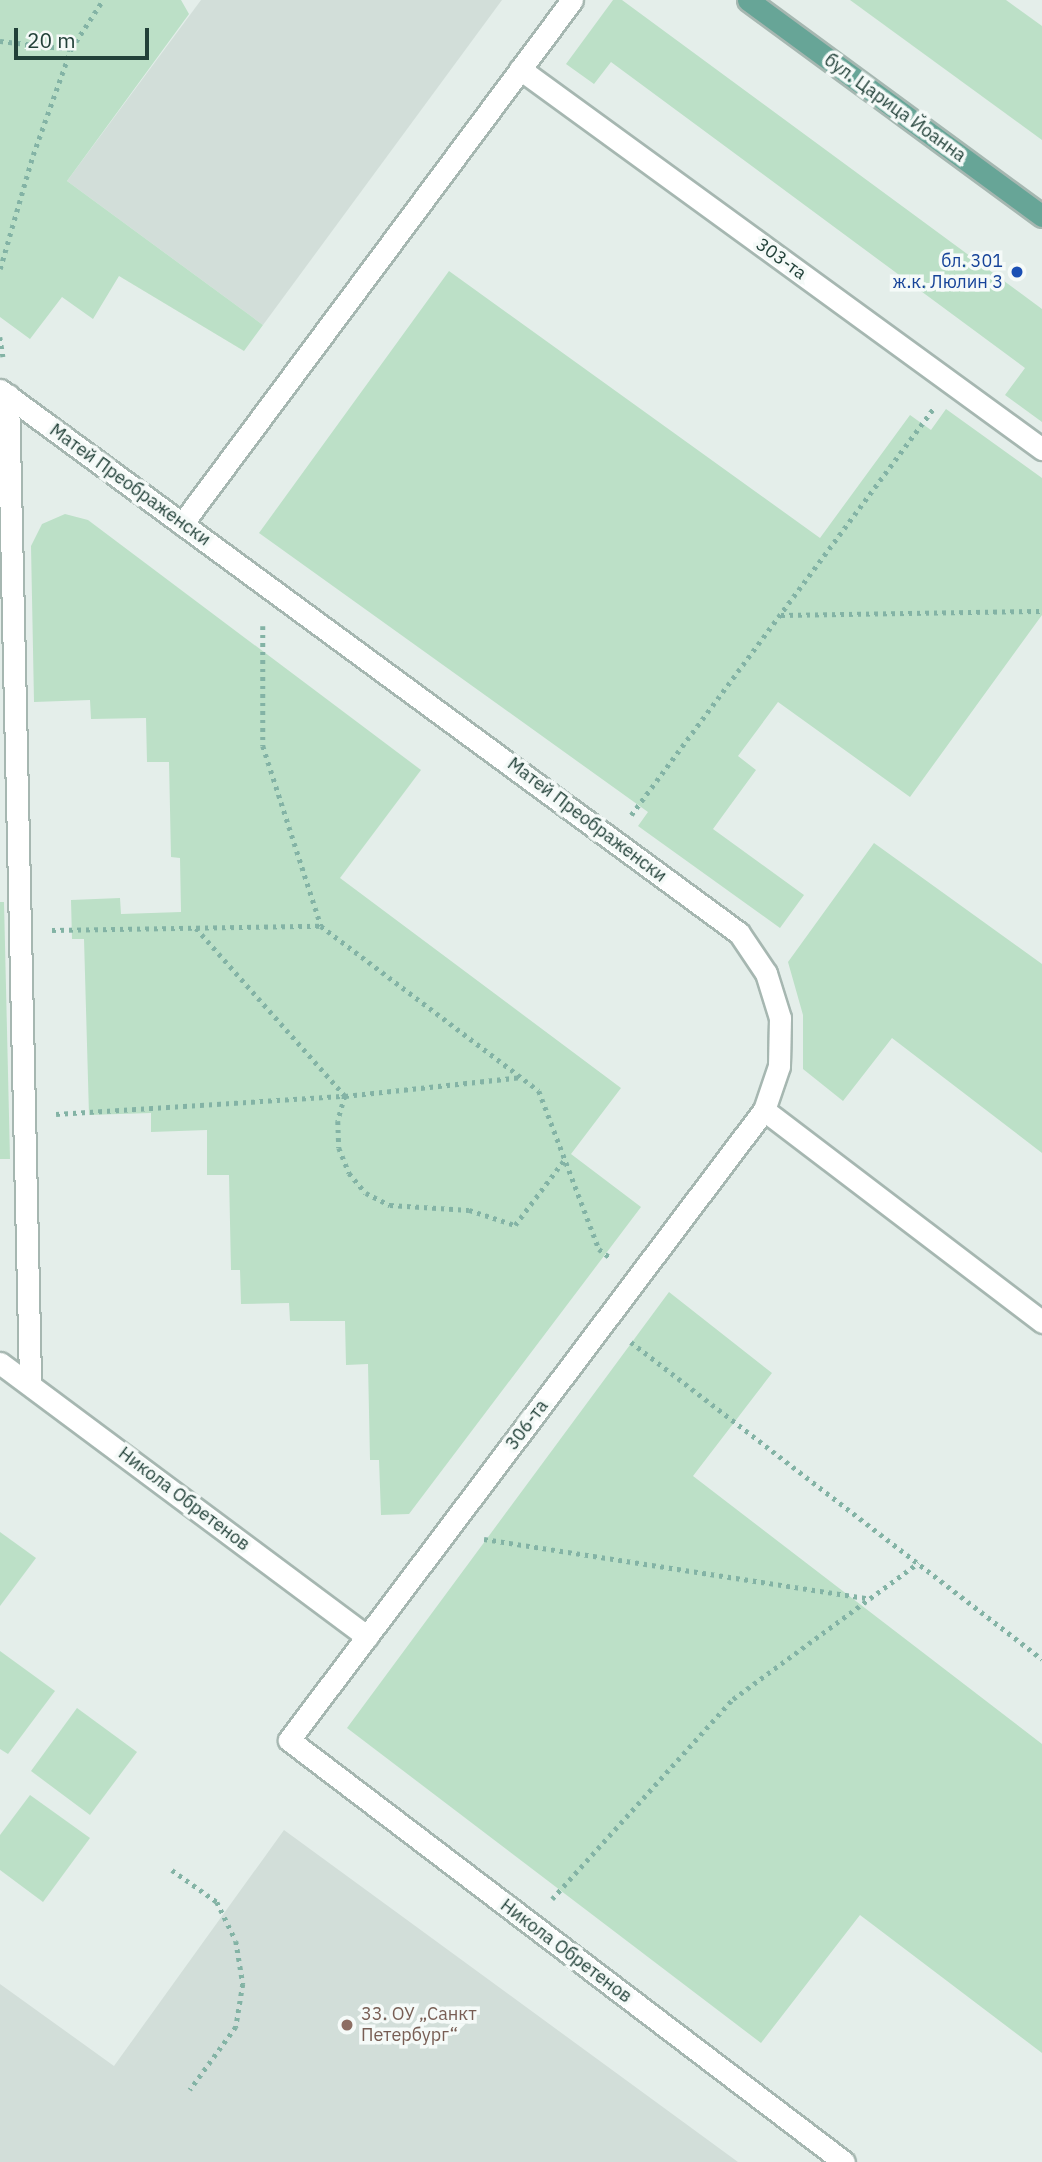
<!DOCTYPE html>
<html>
<head>
<meta charset="utf-8">
<style>
  body { margin:0 }
  #map { position:relative; width:1042px; height:2162px; overflow:hidden; background:#e4eeea; font-family:"IBM Plex Sans",sans-serif }
  div>[style] { position:absolute }
  .built>* { inset:0; background:#d2ded9 }
  .green>* { inset:0; background:#bce0c7 }
  .path>* { height:4.5px; margin-top:-2.25px; transform-origin:0; background:repeating-linear-gradient(90deg,#83b3a5 0 3.5px,transparent 0 8.5px) }
  .roads { filter:drop-shadow(2px 0 #a6b7b1) drop-shadow(-2px 0 #a6b7b1) drop-shadow(0 2px #a6b7b1) drop-shadow(0 -2px #a6b7b1) }
  .service>* { height:21px; margin:-10.5px; padding:0 10.5px; transform-origin:10.5px; border-radius:10.5px; background:#fff }
  .minor>* { height:21px; margin:-10.5px; padding:0 10.5px; transform-origin:10.5px; border-radius:10.5px; background:#fff }
  .primary>* { height:21px; margin:-10.5px; padding:0 10.5px; transform-origin:10.5px; border-radius:10.5px; background:#67a597 }
  .dots>* { width:19px; height:19px; translate:-50% -50%; box-sizing:border-box; border:4px solid #f5faf8; border-radius:50% }
  span { translate:-50% -50%; white-space:nowrap; text-align:center; line-height:1.15; -webkit-text-stroke:7px #f5faf8; paint-order:stroke }
  .street-label { font-size:18px; color:#224139 }
  .transit-label { font-size:18px; color:#164399 }
  .right { translate:-100% -50%; text-align:right }
  .education-label { font-size:18px; color:#785e54 }
  .left { translate:0 -50%; text-align:left }
  .scale { position:absolute; left:14px; top:28px; width:135px; height:32px; box-sizing:border-box; border:4px solid #224139; border-top:0; padding-left:9px; font-size:21px; line-height:24px; white-space:nowrap; color:#224139; -webkit-text-stroke:5px #f5faf8; paint-order:stroke }
</style>
</head>
<body>
<div id="map">
  <div class="built">
    <div style="clip-path:polygon(201px 0,502px 0,263px 325px,67px 181px)"></div>
    <div style="clip-path:polygon(284px 1830px,738px 2162px,0 2162px,0 1984px,114px 2066px)"></div>
  </div>
  <div class="green">
    <div style="clip-path:polygon(0 0,181px 0,189px 14px,67px 181px,263px 325px,244px 351px,119px 276px,93px 319px,62px 297px,30px 339px,0 317px)"></div>
    <div style="clip-path:polygon(613px 0,622px 0,1042px 309px,1042px 422px,1005px 395px,1025px 368px,611px 62px,594px 84px,566px 64px)"></div>
    <div style="clip-path:polygon(850px 0,1006px 0,1042px 26px,1042px 140px)"></div>
    <div style="clip-path:polygon(449px 271px,820px 538px,910px 415px,931px 430px,946px 409px,1042px 478px,1042px 615px,910px 797px,778px 702px,738px 756px,756px 770px,713px 829px,804px 895px,780px 928px,638px 826px,648px 812px,259px 533px)"></div>
    <div style="clip-path:polygon(65px 514px,88px 520px,421px 770px,340px 878px,621px 1088px,571px 1154px,641px 1207px,409px 1514px,381px 1515px,379px 1460px,370px 1460px,368px 1364px,346px 1365px,345px 1321px,290px 1321px,289px 1303px,241px 1304px,240px 1270px,231px 1270px,229px 1175px,207px 1175px,207px 1130px,151px 1132px,151px 1113px,89px 1115px,84px 939px,72px 939px,71px 900px,120px 898px,121px 914px,181px 912px,180px 858px,171px 857px,169px 762px,147px 762px,146px 718px,91px 719px,90px 700px,34px 702px,31px 546px,42px 524px)"></div>
    <div style="clip-path:polygon(874px 843px,1042px 964px,1042px 1153px,892px 1038px,843px 1101px,803px 1069px,803px 1015px,788px 962px)"></div>
    <div style="clip-path:polygon(0 902px,4px 902px,10px 1159px,0 1159px)"></div>
    <div style="clip-path:polygon(669px 1292px,772px 1373px,693px 1476px,1042px 1744px,1042px 2053px,860px 1915px,761px 2043px,347px 1728px)"></div>
    <div style="clip-path:polygon(0 1532px,36px 1558px,0 1606px)"></div>
    <div style="clip-path:polygon(0 1651px,55px 1691px,8px 1754px,0 1749px)"></div>
    <div style="clip-path:polygon(77px 1708px,137px 1752px,90px 1815px,31px 1771px)"></div>
    <div style="clip-path:polygon(30px 1795px,90px 1838px,43px 1902px,0 1870px,0 1835px)"></div>
  </div>
  <div class="path">
    <div style="left:0;top:41px;width:71px;rotate:6.4deg"></div>
    <div style="left:0;top:269px;width:119px;rotate:-73.9deg"></div>
    <div style="left:33px;top:155px;width:113px;rotate:-70.3deg"></div>
    <div style="left:71px;top:49px;width:59px;rotate:-56.9deg"></div>
    <div style="left:0;top:337px;width:20px;rotate:81deg"></div>
    <div style="left:781px;top:615px;width:261px;rotate:-0.9deg"></div>
    <div style="left:263px;top:626px;width:120px;rotate:90deg"></div>
    <div style="left:263px;top:746px;width:189px;rotate:72.1deg"></div>
    <div style="left:321px;top:926px;width:273px;rotate:37.1deg"></div>
    <div style="left:539px;top:1091px;width:169px;rotate:69.2deg"></div>
    <div style="left:599px;top:1249px;width:16px;rotate:38deg"></div>
    <div style="left:631px;top:815px;width:506px;rotate:-53.36deg"></div>
    <div style="left:196px;top:928px;width:225px;rotate:48.4deg"></div>
    <div style="left:345px;top:1096px;width:26px;rotate:106deg"></div>
    <div style="left:338px;top:1121px;width:27px;rotate:88deg"></div>
    <div style="left:339px;top:1148px;width:27px;rotate:68deg"></div>
    <div style="left:349px;top:1173px;width:26px;rotate:50deg"></div>
    <div style="left:366px;top:1193px;width:27px;rotate:27deg"></div>
    <div style="left:390px;top:1205px;width:79px;rotate:3.6deg"></div>
    <div style="left:469px;top:1210px;width:48px;rotate:18.1deg"></div>
    <div style="left:515px;top:1225px;width:83px;rotate:-52.9deg"></div>
    <div style="left:52px;top:930px;width:269px;rotate:-0.9deg"></div>
    <div style="left:56px;top:1114px;width:290px;rotate:-3.6deg"></div>
    <div style="left:345px;top:1096px;width:178px;rotate:-6.1deg"></div>
    <div style="left:631px;top:1342px;width:519px;rotate:37.64deg"></div>
    <div style="left:484px;top:1539px;width:391px;rotate:8.8deg"></div>
    <div style="left:172px;top:1870px;width:55px;rotate:35.4deg"></div>
    <div style="left:217px;top:1902px;width:43px;rotate:64deg"></div>
    <div style="left:236px;top:1941px;width:44px;rotate:80.8deg"></div>
    <div style="left:243px;top:1984px;width:44px;rotate:99.2deg"></div>
    <div style="left:236px;top:2027px;width:78px;rotate:126.1deg"></div>
    <div style="left:552px;top:1899px;width:270px;rotate:-47.9deg"></div>
    <div style="left:733px;top:1699px;width:230px;rotate:-36.3deg"></div>
  </div>
  <div class="roads">
    <div class="service">
      <div style="left:8px;top:395px;width:987px;rotate:88.72deg"></div>
    </div>
    <div class="minor">
      <div style="left:520px;top:69px;width:646px;rotate:36.05deg"></div>
      <div style="left:0;top:390px;width:917px;rotate:36.31deg"></div>
      <div style="left:739px;top:933px;width:48px;rotate:56deg"></div>
      <div style="left:766px;top:973px;width:47px;rotate:72.7deg"></div>
      <div style="left:780px;top:1018px;width:48px;rotate:91.2deg"></div>
      <div style="left:779px;top:1066px;width:46px;rotate:108.8deg"></div>
      <div style="left:764px;top:1110px;width:350px;rotate:37.3deg"></div>
      <div style="left:182px;top:524px;width:653px;rotate:-53.34deg"></div>
      <div style="left:764px;top:1110px;width:789px;rotate:127.02deg"></div>
      <div style="left:289px;top:1740px;width:697px;rotate:37.25deg"></div>
      <div style="left:0;top:1363px;width:458px;rotate:36.7deg"></div>
    </div>
    <div class="primary">
      <div style="left:748px;top:0;width:365px;rotate:36.3deg"></div>
    </div>
  </div>
  <div class="dots">
    <div style="left:1017px;top:272px;background:#1a4fb4"></div>
    <div style="left:347px;top:2025px;background:#8d6e63"></div>
  </div>
  <div class="street-label">
    <span style="left:895px;top:108px;rotate:36deg">бул. Царица Йоанна</span>
    <span style="left:781px;top:259px;rotate:36deg">303-та</span>
    <span style="left:130px;top:485px;rotate:36deg">Матей Преображенски</span>
    <span style="left:587px;top:820px;rotate:37deg">Матей Преображенски</span>
    <span style="left:527px;top:1425px;rotate:-53deg">306-та</span>
    <span style="left:184px;top:1499px;rotate:37deg">Никола Обретенов</span>
    <span style="left:566px;top:1951px;rotate:37deg">Никола Обретенов</span>
  </div>
  <div class="transit-label">
    <span class="right" style="left:1003px;top:272px">бл. 301<br>ж.к. Люлин 3</span>
  </div>
  <div class="education-label">
    <span class="left" style="left:361px;top:2025px">33. ОУ „Санкт<br>Петербург“</span>
  </div>
  <div class="scale">20 m</div>
</div>
</body>
</html>
